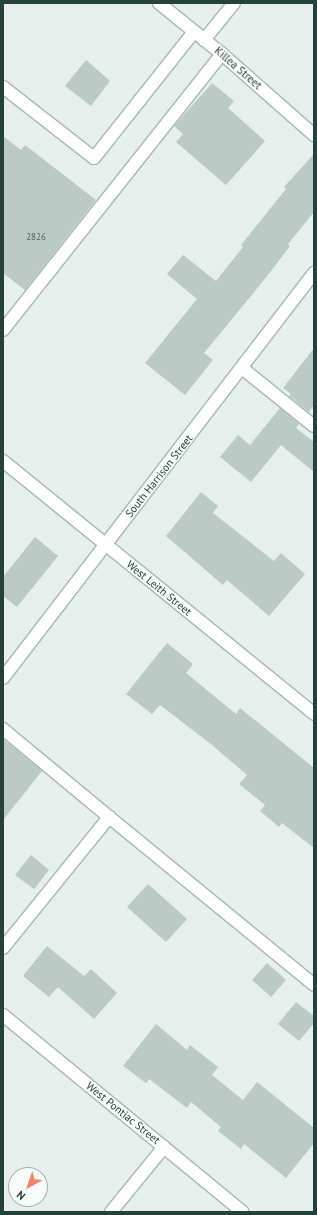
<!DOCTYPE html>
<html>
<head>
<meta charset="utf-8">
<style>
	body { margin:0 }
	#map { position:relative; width:317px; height:1215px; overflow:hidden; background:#e6efeb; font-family:"PT Sans",sans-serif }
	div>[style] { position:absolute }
	.building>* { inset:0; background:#bbcac4 }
	.roads { filter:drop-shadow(1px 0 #a8b8b2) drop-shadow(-1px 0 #a8b8b2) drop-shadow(0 1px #a8b8b2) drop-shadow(0 -1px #a8b8b2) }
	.minor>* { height:12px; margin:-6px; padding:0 6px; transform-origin:6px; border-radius:6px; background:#fff }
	span { translate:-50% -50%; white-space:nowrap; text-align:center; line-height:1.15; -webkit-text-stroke:3px #f7fbf9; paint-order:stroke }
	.number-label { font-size:9px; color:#4a645c }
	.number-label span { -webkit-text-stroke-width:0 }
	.street-label { font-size:11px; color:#24423a }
	.frame { position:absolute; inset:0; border:4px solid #24423a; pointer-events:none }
	.north { position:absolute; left:8px; top:1167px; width:40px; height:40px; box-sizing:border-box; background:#f7fbf9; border:1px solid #a3b1ad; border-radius:50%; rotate:220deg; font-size:11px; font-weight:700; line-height:16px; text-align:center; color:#24423a }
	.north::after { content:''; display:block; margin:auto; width:14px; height:18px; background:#f4845f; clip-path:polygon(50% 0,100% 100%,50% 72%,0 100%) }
</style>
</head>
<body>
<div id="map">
	<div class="building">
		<i style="clip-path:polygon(86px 60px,110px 81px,91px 106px,65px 86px)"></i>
		<i style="clip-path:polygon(212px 83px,234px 101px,228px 108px,265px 141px,226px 185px,176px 142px,183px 134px,174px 126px)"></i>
		<i style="clip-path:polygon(3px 136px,21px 150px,25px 145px,96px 200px,25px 290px,3px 273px)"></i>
		<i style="clip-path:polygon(314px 154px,314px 212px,288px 244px,290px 246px,268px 275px,204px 353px,213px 360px,185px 395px,145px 363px,197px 299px,167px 274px,183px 255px,216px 281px,243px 247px,241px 245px,286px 189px,284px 187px)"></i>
		<i style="clip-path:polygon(314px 348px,314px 405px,309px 412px,289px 396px,291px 394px,283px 388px)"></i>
		<i style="clip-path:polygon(280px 408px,299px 424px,296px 428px,314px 442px,314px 472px,281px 445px,251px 482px,220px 457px,238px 435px,250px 445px)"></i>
		<i style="clip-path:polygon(201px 492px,218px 506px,213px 513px,274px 561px,281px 553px,305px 574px,269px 616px,227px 580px,223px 585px,166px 536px)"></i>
		<i style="clip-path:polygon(35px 537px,58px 556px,17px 607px,3px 596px,3px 577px)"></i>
		<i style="clip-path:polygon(167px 643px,193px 664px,186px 673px,236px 714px,240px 708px,314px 768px,314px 848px,282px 823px,279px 827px,260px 811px,265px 805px,239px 784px,247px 775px,212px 745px,160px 705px,152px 714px,126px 694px)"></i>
		<i style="clip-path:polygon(3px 739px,42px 771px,3px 820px)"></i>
		<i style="clip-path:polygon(31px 855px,49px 870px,34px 889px,15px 875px)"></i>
		<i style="clip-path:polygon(148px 884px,187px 919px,166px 942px,127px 907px)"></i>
		<i style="clip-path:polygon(47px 946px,84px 976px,91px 969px,117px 993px,94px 1019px,58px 987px,49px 997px,23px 976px)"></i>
		<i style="clip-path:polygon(267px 963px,286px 980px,271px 997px,252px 980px)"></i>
		<i style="clip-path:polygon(296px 1002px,314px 1016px,314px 1023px,299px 1041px,278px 1024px)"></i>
		<i style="clip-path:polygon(156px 1024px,187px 1050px,190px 1045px,218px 1067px,212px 1075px,243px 1100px,257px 1082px,314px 1128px,314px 1143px,286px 1178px,244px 1144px,241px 1149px,218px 1131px,221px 1127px,191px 1102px,187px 1108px,149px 1079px,146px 1083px,123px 1066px)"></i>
	</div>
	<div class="roads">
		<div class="minor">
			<i style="left:159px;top:3px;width:81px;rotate:39deg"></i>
			<i style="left:222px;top:54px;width:123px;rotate:41.4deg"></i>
			<i style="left:204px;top:40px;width:48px;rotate:-51deg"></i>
			<i style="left:3px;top:87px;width:115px;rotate:38deg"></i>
			<i style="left:94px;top:158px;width:161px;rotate:-51.6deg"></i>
			<i style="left:3px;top:330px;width:352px;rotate:-51.6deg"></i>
			<i style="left:242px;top:368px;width:92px;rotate:38.9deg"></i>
			<i style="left:3px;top:461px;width:401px;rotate:39.1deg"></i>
			<i style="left:3px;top:678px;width:511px;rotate:-52.48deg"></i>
			<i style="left:3px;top:729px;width:138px;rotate:39.7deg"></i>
			<i style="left:3px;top:948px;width:169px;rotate:-51deg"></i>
			<i style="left:109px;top:817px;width:265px;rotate:39.3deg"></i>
			<i style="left:3px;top:1015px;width:310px;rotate:39.4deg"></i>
			<i style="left:111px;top:1212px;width:84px;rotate:-50.8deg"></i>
		</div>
	</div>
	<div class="number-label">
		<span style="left:36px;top:237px">2826</span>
	</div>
	<div class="street-label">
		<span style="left:238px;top:68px;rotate:41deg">Killea Street</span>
		<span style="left:159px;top:476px;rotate:-52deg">South Harrison Street</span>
		<span style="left:159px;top:588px;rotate:39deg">West Leith Street</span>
		<span style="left:123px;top:1113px;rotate:39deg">West Pontiac Street</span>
	</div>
	<div class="frame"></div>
	<div class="north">N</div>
</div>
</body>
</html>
